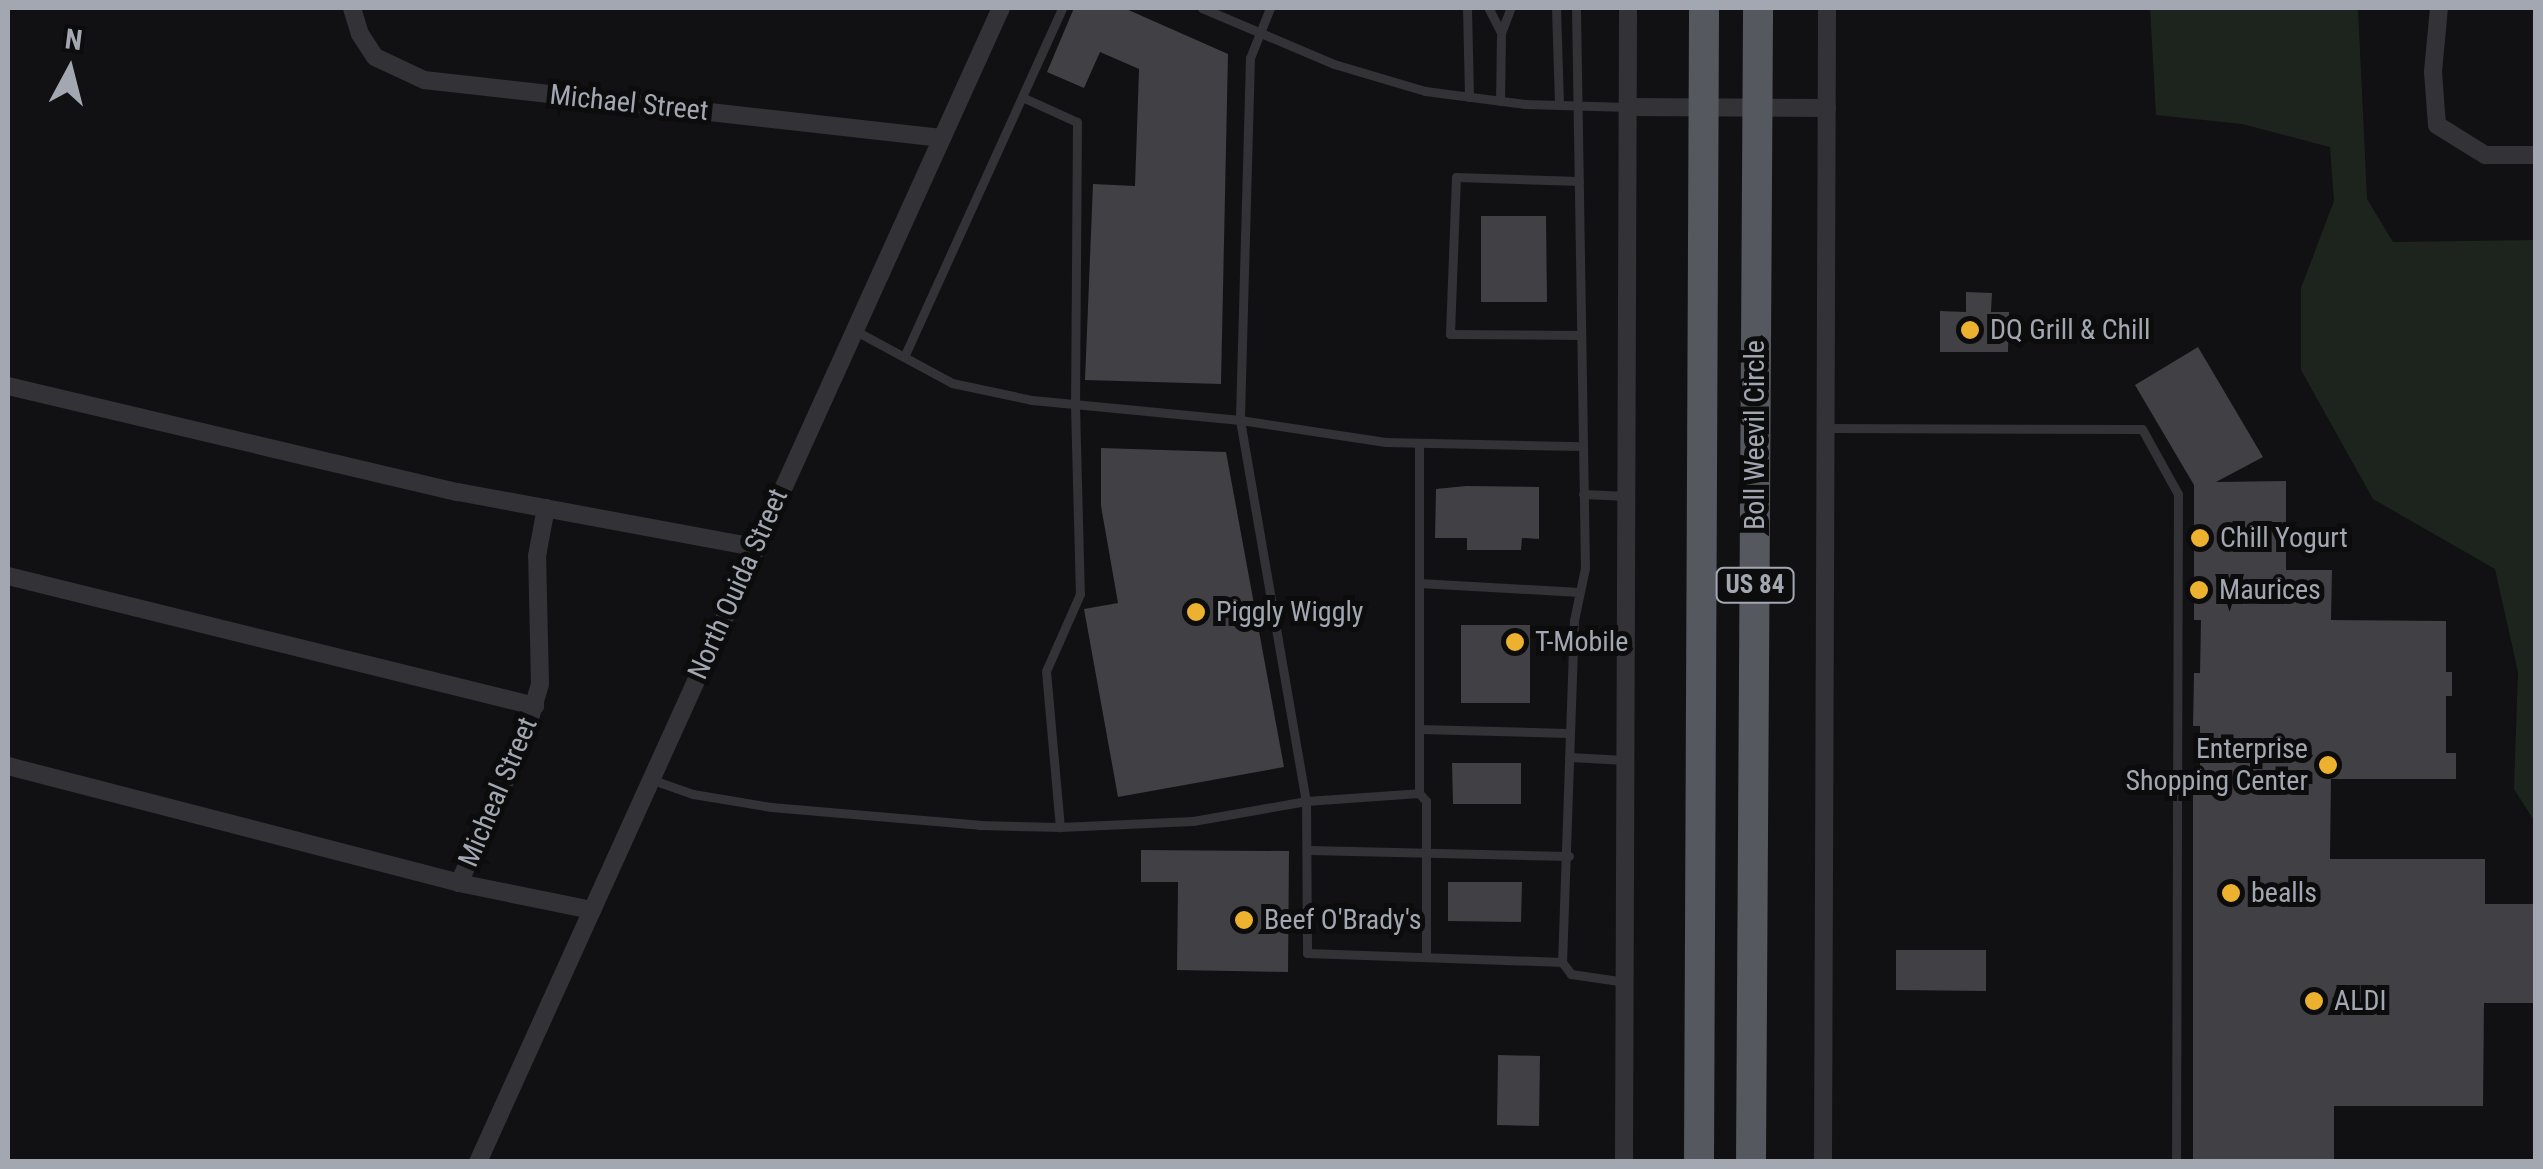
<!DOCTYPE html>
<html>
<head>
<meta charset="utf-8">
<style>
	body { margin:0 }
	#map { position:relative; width:2543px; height:1169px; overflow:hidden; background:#111012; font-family:"Roboto Condensed",sans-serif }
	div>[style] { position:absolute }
	.green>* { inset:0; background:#1d241e }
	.building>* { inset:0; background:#404045 }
	.service>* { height:9px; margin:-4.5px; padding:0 4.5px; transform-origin:4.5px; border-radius:4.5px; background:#323237 }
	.minor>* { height:18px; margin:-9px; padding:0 9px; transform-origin:9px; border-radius:9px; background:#323237 }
	.trunk>* { height:30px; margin:-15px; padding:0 15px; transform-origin:15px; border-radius:15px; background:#56585f }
	.dots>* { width:28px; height:28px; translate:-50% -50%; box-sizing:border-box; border:5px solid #0c0c0d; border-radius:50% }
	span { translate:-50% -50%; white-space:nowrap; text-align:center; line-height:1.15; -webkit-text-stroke:10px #0c0c0d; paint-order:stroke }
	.shield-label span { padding:2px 8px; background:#0c0c0d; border:2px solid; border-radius:8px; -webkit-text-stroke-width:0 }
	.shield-label { font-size:25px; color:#a2a7b2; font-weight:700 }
	.street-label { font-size:28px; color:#a2a7b2 }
	.poi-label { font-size:28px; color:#a2a7b2 }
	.left { translate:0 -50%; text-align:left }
	.right { translate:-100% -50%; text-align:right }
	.frame { position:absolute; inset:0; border:10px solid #a2a7b2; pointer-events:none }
	.north { position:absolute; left:20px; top:20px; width:100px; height:100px; -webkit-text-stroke:8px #0c0c0d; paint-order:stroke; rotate:7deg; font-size:28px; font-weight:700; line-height:40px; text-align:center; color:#a2a7b2 }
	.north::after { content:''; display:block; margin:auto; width:35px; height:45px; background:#a2a7b2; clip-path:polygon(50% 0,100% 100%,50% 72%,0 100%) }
</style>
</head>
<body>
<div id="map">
	<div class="green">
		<i style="clip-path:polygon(2150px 8px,2358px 8px,2367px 199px,2393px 242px,2535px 240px,2535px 822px,2514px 789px,2518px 672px,2495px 569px,2373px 499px,2301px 370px,2301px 288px,2334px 201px,2330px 147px,2242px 124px,2156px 115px)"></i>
	</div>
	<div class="building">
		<i style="clip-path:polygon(1074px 8px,1124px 8px,1228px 54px,1221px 384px,1085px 380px,1093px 184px,1135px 186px,1139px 69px,1100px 52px,1084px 88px,1047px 72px)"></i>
		<i style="clip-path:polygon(1481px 216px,1546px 216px,1547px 302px,1481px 302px)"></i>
		<i style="clip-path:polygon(1966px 292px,1992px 293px,1991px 312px,2009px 312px,2008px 352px,1940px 352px,1940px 311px,1966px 312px)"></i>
		<i style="clip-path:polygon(2198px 347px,2263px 457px,2216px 482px,2286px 481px,2286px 570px,2332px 570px,2331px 620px,2446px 621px,2446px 672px,2452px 672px,2452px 696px,2446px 696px,2446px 753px,2456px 753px,2456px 779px,2331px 779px,2330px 859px,2485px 859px,2485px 904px,2533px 904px,2533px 1003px,2484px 1003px,2483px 1106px,2334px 1106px,2334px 1162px,2193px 1162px,2193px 778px,2200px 778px,2200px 726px,2193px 726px,2194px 673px,2200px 673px,2201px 620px,2194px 620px,2194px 485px,2135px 385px)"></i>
		<i style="clip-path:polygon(1101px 448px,1226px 452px,1284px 767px,1118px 797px,1084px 609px,1118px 603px,1101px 506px)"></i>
		<i style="clip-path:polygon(1466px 486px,1539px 487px,1539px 539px,1522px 538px,1521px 550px,1467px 550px,1467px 538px,1435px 538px,1436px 489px)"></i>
		<i style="clip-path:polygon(1461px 625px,1530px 625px,1530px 703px,1461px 703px)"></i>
		<i style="clip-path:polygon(1452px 763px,1521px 763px,1521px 804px,1453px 804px)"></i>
		<i style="clip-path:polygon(1141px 850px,1289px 851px,1288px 972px,1177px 970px,1178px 882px,1141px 882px)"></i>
		<i style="clip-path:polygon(1448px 882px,1522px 882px,1521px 922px,1448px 921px)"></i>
		<i style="clip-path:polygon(1896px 950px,1986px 950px,1986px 991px,1896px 990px)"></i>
		<i style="clip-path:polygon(1498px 1055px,1540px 1056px,1539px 1126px,1497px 1125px)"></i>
	</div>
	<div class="service">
		<i style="left:1202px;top:8px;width:143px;rotate:23deg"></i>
		<i style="left:1334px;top:64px;width:95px;rotate:16.5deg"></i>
		<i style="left:1425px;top:91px;width:101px;rotate:7.4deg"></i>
		<i style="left:1525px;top:104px;width:103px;rotate:1.7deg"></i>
		<i style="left:1270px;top:8px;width:54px;rotate:111.8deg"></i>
		<i style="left:1250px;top:58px;width:362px;rotate:91.6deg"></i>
		<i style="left:1240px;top:420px;width:387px;rotate:80.2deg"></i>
		<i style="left:1306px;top:801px;width:152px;rotate:89.6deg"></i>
		<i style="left:1307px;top:953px;width:255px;rotate:2deg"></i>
		<i style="left:1467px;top:8px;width:89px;rotate:88.7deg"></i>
		<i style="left:1556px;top:8px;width:97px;rotate:88.2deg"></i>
		<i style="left:1576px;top:8px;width:560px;rotate:89.08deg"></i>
		<i style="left:1585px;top:568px;width:53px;rotate:101.9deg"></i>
		<i style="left:1574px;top:620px;width:342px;rotate:92deg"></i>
		<i style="left:1562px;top:962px;width:15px;rotate:53deg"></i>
		<i style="left:1571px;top:974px;width:55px;rotate:8.4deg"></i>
		<i style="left:1489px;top:9px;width:27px;rotate:63deg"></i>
		<i style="left:1501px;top:33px;width:68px;rotate:90.8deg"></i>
		<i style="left:1501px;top:33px;width:26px;rotate:-69deg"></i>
		<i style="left:1022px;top:97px;width:60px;rotate:24.4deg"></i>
		<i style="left:1077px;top:122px;width:284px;rotate:90.4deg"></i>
		<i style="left:1075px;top:406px;width:188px;rotate:88.5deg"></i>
		<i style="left:1080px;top:594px;width:84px;rotate:113.8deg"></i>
		<i style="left:1046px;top:671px;width:157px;rotate:84.9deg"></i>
		<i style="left:1579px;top:181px;width:123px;rotate:-178.1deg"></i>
		<i style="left:1456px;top:177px;width:157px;rotate:92.2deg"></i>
		<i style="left:1450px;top:334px;width:131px;rotate:0.4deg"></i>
		<i style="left:854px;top:330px;width:111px;rotate:28.4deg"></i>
		<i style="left:952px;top:383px;width:82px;rotate:12deg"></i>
		<i style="left:1032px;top:400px;width:209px;rotate:5.5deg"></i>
		<i style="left:1240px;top:420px;width:147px;rotate:8.6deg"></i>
		<i style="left:1385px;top:442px;width:197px;rotate:1.2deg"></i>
		<i style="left:904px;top:357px;width:383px;rotate:-65.6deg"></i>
		<i style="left:1824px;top:428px;width:318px;rotate:0.2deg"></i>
		<i style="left:2142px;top:429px;width:74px;rotate:61deg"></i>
		<i style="left:2178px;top:494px;width:668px;rotate:90.17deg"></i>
		<i style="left:1419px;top:444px;width:349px;rotate:90deg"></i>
		<i style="left:1583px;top:494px;width:44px;rotate:2.6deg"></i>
		<i style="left:1419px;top:583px;width:160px;rotate:3.2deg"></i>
		<i style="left:1419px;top:729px;width:150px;rotate:1.5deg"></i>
		<i style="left:1569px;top:757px;width:57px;rotate:3deg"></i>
		<i style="left:650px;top:779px;width:46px;rotate:19.2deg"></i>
		<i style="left:693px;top:794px;width:79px;rotate:9.5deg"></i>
		<i style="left:771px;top:807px;width:209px;rotate:4.9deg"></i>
		<i style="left:979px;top:825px;width:81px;rotate:1.4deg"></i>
		<i style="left:1060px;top:827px;width:133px;rotate:-2.6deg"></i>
		<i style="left:1193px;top:821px;width:115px;rotate:-10deg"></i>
		<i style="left:1306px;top:801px;width:113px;rotate:-4deg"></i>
		<i style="left:1419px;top:793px;width:11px;rotate:49deg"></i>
		<i style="left:1426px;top:801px;width:156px;rotate:90deg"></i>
		<i style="left:1308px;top:850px;width:261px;rotate:1.3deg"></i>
	</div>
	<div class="minor">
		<i style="left:352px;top:8px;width:27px;rotate:73deg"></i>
		<i style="left:360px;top:34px;width:27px;rotate:57deg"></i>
		<i style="left:375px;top:57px;width:54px;rotate:25.1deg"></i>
		<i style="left:424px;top:80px;width:521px;rotate:6.39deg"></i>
		<i style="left:2439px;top:8px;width:64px;rotate:95.4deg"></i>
		<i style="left:2433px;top:72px;width:53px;rotate:85.7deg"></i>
		<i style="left:2437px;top:125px;width:57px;rotate:32deg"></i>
		<i style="left:2485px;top:155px;width:51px"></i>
		<i style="left:1628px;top:107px;width:199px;rotate:0.3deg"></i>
		<i style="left:8px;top:386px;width:462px;rotate:13.3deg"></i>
		<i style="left:458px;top:492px;width:302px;rotate:10.5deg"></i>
		<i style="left:8px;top:576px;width:543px;rotate:13.86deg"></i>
		<i style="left:8px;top:766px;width:466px;rotate:14.5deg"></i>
		<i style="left:459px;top:883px;width:136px;rotate:11.5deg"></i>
		<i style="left:459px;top:883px;width:158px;rotate:-65.7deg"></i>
		<i style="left:524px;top:739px;width:57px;rotate:-73.8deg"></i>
		<i style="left:540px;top:684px;width:128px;rotate:-91.3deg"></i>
		<i style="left:537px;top:556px;width:49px;rotate:-79.4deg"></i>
		<i style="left:478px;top:1162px;width:1267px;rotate:-65.62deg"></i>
		<i style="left:1624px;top:1162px;width:1154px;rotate:-89.8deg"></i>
		<i style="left:1823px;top:1162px;width:1154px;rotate:-89.8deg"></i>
	</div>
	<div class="trunk">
		<i style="left:1699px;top:1162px;width:1154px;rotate:-89.75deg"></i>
		<i style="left:1751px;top:1162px;width:1154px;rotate:-89.65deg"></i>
	</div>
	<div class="dots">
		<i style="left:1970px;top:330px;background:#ebb12f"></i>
		<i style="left:2200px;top:538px;background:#ebb12f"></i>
		<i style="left:2199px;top:590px;background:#ebb12f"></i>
		<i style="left:1196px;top:612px;background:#ebb12f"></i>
		<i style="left:1515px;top:642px;background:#ebb12f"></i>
		<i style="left:2328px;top:765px;background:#ebb12f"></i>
		<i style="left:2231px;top:893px;background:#ebb12f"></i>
		<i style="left:1244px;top:920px;background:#ebb12f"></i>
		<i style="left:2314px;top:1001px;background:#ebb12f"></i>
	</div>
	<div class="shield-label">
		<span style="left:1755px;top:585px">US 84</span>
	</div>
	<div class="street-label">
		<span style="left:629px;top:103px;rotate:6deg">Michael Street</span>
		<span style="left:1755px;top:435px;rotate:-90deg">Boll Weevil Circle</span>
		<span style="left:738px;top:584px;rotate:-66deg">North Ouida Street</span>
		<span style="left:498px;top:792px;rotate:-67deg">Micheal Street</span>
	</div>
	<div class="poi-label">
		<span class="left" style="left:1990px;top:330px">DQ Grill &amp; Chill</span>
		<span class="left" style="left:2220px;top:538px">Chill Yogurt</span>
		<span class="left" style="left:2219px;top:590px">Maurices</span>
		<span class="left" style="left:1216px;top:612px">Piggly Wiggly</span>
		<span class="left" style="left:1535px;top:642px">T-Mobile</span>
		<span class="right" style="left:2308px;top:765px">Enterprise<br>Shopping Center</span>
		<span class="left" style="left:2251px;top:893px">bealls</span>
		<span class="left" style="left:1264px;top:920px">Beef O'Brady's</span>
		<span class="left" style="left:2334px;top:1001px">ALDI</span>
	</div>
	<div class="frame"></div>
	<div class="north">N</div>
</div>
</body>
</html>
